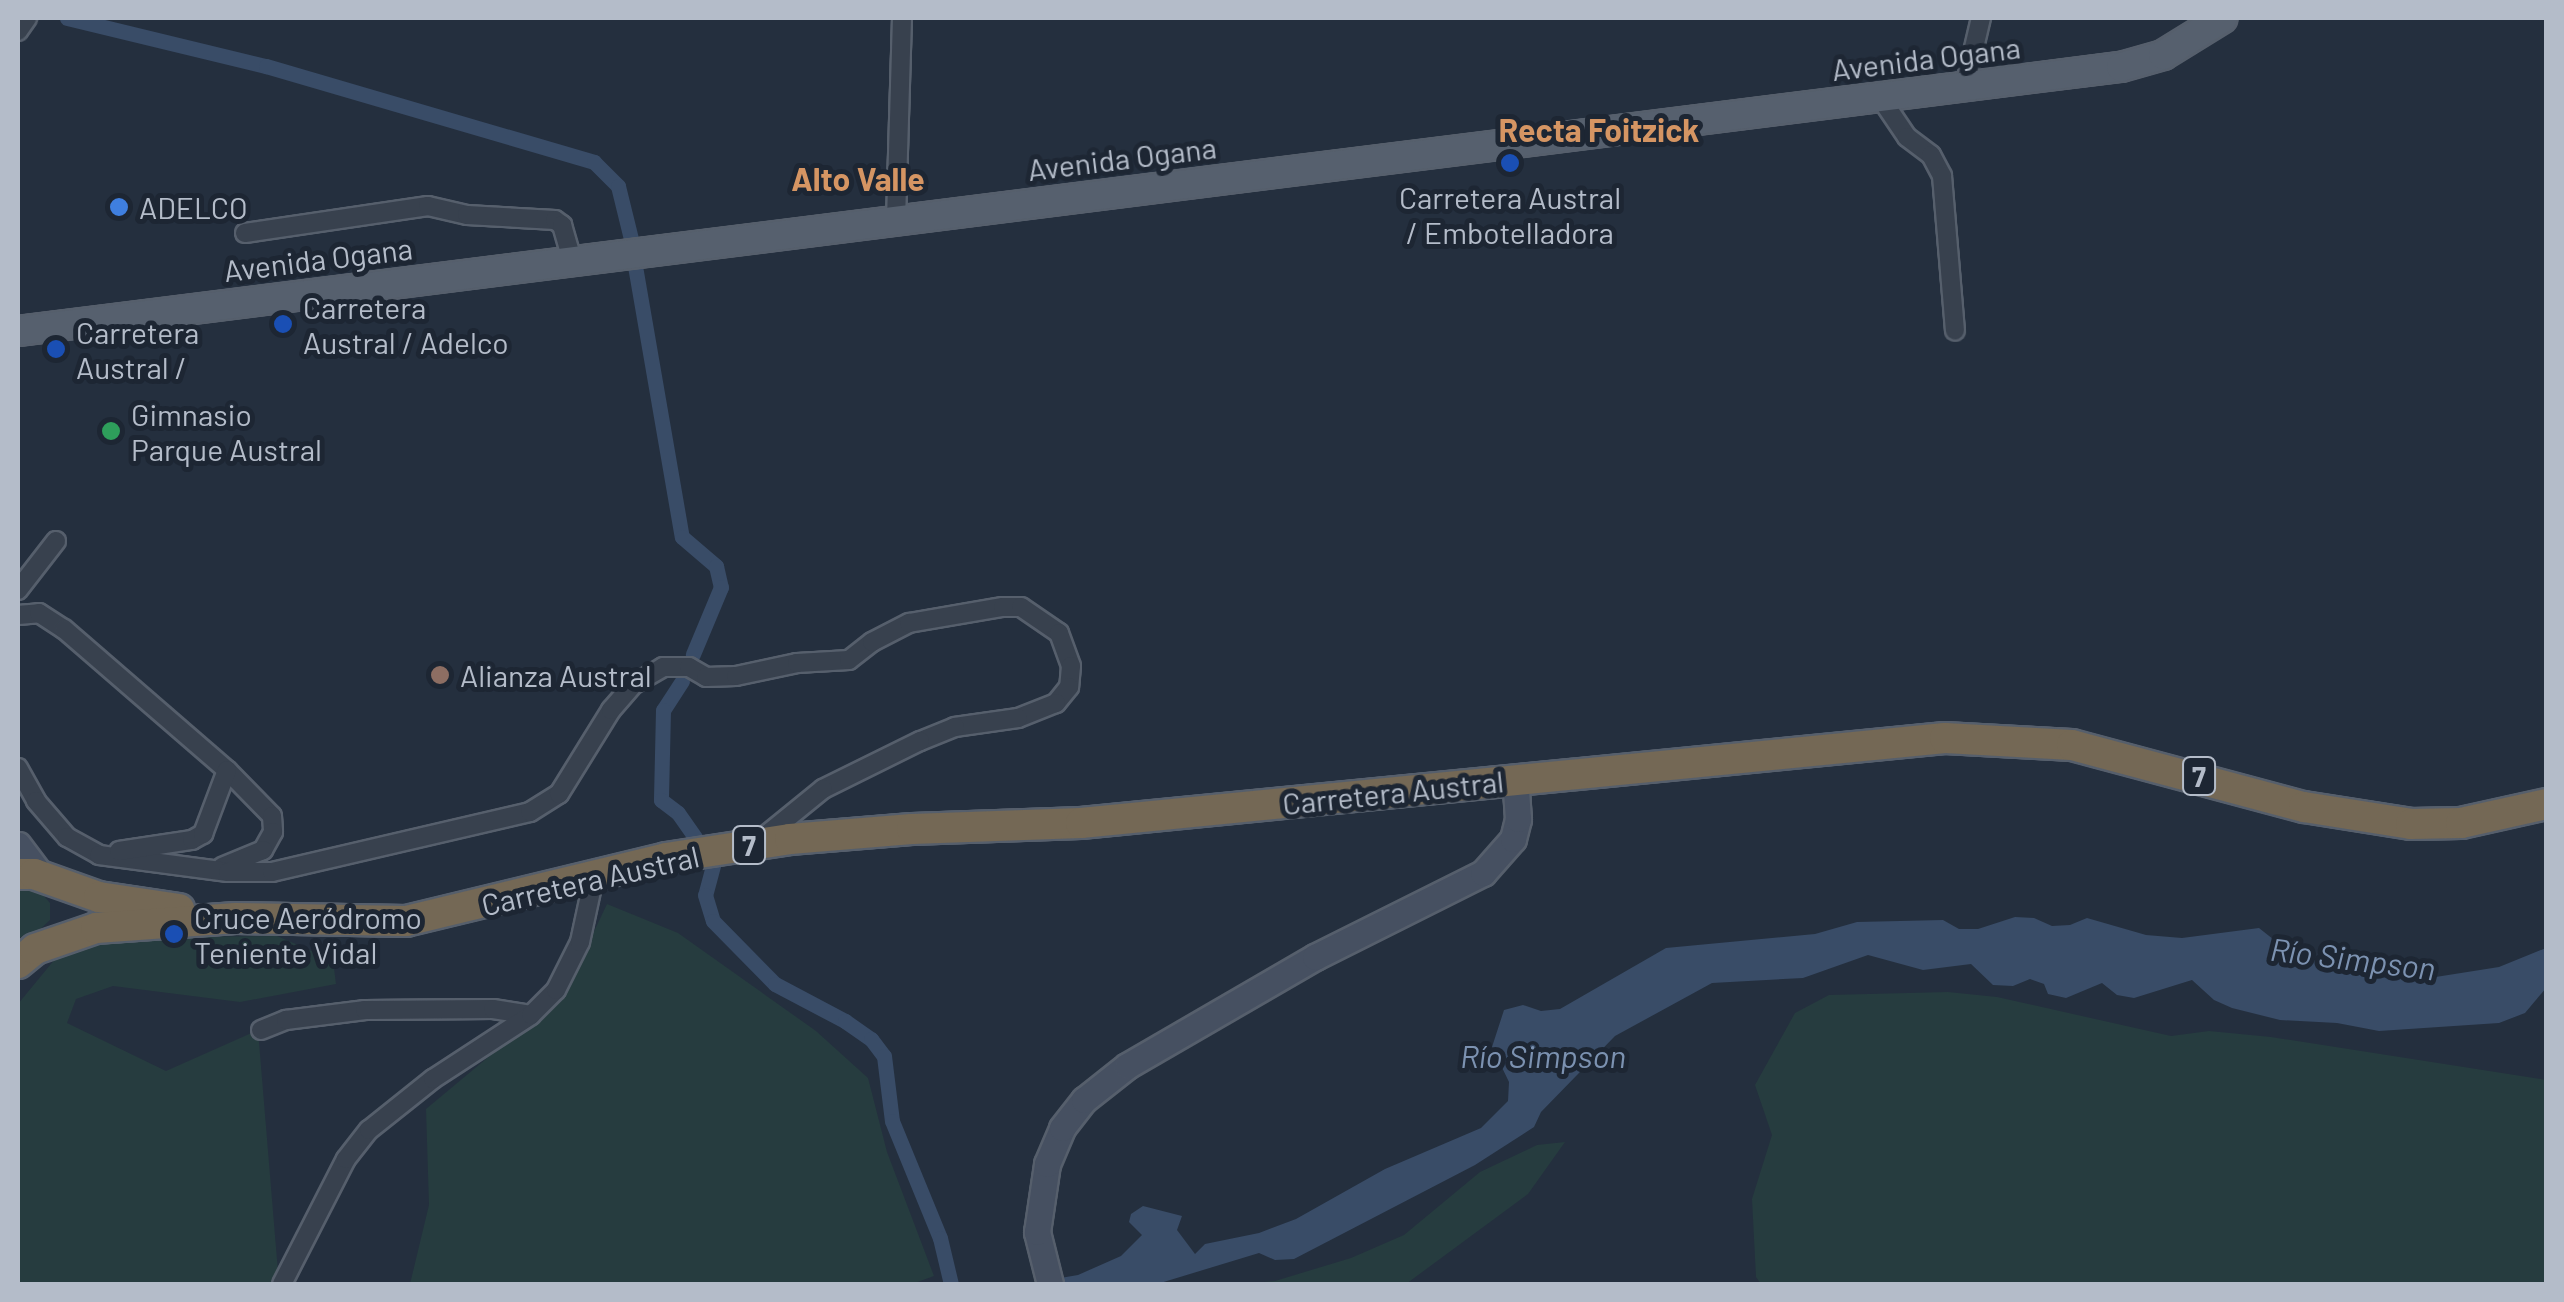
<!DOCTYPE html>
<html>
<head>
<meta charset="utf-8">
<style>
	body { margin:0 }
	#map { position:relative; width:2564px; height:1302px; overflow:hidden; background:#242f3e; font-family:Barlow,sans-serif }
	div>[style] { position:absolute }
	.green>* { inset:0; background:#263c3f }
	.water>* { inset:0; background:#394c67 }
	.canal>* { height:15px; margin:-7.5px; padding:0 7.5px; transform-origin:7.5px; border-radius:7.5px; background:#394c67 }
	.roads { filter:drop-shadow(2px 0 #565f6c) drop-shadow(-2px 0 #565f6c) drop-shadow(0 2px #565f6c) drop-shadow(0 -2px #565f6c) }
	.street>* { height:18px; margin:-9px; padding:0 9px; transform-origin:9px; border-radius:9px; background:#38414e }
	.secondary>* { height:25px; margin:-12.5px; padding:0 12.5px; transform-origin:12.5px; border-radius:12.5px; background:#465061 }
	.primary>* { height:28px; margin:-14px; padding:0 14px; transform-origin:14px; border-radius:14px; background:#56606e }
	.highway>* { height:30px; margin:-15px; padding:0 15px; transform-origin:15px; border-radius:15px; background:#746855 }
	.dots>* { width:28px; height:28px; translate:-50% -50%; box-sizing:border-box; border:5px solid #1d2633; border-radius:50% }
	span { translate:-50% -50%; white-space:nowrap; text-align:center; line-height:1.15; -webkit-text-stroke:10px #1d2633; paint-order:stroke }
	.shield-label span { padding:2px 8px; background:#1d2633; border:2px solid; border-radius:8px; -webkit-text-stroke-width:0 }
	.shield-label { font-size:28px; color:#b4bcc9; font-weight:700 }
	.street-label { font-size:30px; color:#b4bcc9 }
	.poi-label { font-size:30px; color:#b4bcc9 }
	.left { translate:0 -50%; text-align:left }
	.neighbourhood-label { font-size:32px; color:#d59563; font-weight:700 }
	.water-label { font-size:32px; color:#7c92b1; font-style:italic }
	.frame { position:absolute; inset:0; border:20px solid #b4bcc9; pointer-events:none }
</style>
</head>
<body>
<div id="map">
	<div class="green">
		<i style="clip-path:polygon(18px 887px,39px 890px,50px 903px,50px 920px,32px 937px,18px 937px)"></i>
		<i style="clip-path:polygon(607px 904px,678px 933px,816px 1031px,868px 1078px,887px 1152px,934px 1276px,912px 1284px,410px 1284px,429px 1205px,426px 1109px,539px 1015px,572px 978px)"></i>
		<i style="clip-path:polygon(277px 936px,333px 960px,336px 984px,240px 1002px,113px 986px,76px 999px,67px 1023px,166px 1071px,258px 1030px,279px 1284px,18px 1284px,18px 1004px,60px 953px,135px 937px)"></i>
		<i style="clip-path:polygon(1948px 992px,1997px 997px,2171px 1036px,2209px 1031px,2271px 1037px,2546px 1080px,2546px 1284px,1761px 1284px,1756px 1277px,1752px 1199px,1772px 1135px,1755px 1085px,1795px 1013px,1829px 995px)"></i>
		<i style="clip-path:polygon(1565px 1142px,1528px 1194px,1406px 1284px,1243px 1284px,1275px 1281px,1351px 1258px,1404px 1235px,1480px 1172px,1537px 1145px)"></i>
	</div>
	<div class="water">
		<i style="clip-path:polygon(2015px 917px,2034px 918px,2052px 926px,2070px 925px,2087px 918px,2146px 935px,2182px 938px,2259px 928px,2288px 951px,2368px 977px,2423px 979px,2499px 967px,2546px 948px,2546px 988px,2525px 1013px,2499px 1023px,2379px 1031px,2337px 1023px,2280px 1020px,2232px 1008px,2214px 1000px,2192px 980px,2134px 998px,2117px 995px,2102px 983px,2066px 998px,2048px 994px,2044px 984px,2030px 979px,2013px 986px,1993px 985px,1971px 964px,1923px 970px,1868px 955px,1803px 978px,1712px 983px,1615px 1036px,1541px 1112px,1534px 1127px,1475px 1165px,1294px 1259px,1275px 1260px,1259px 1253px,1157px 1284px,1025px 1284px,1078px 1275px,1121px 1256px,1142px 1235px,1129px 1222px,1131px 1214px,1143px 1206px,1182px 1216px,1177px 1230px,1195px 1254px,1205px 1244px,1259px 1233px,1296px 1219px,1385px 1169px,1481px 1128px,1508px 1101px,1509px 1082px,1492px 1047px,1504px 1010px,1523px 1005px,1541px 1011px,1560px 1009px,1666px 948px,1815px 934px,1857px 922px,1943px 920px,1959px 929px,1978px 929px)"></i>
	</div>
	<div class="canal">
		<i style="left:67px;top:18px;width:205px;rotate:13.6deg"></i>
		<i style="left:266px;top:66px;width:342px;rotate:16.3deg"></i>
		<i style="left:594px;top:162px;width:34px;rotate:45deg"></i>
		<i style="left:618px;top:186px;width:55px;rotate:76.2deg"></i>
		<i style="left:635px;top:266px;width:275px;rotate:80.2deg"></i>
		<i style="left:682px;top:537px;width:45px;rotate:40.5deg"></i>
		<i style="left:716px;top:566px;width:22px;rotate:77deg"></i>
		<i style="left:721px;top:587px;width:73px;rotate:112.7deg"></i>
		<i style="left:682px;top:681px;width:35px;rotate:123deg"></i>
		<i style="left:663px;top:710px;width:90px;rotate:91.3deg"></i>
		<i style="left:661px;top:800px;width:21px;rotate:37deg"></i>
		<i style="left:678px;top:813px;width:33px;rotate:55deg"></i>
		<i style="left:714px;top:862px;width:34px;rotate:105deg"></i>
		<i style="left:705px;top:895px;width:27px;rotate:73deg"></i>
		<i style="left:713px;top:921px;width:88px;rotate:45.5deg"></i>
		<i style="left:775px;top:984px;width:79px;rotate:27.9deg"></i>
		<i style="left:845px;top:1021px;width:32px;rotate:35deg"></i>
		<i style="left:871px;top:1039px;width:21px;rotate:53deg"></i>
		<i style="left:884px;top:1056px;width:65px;rotate:83deg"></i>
		<i style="left:892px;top:1121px;width:126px;rotate:67.7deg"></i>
		<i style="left:940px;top:1238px;width:47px;rotate:76.6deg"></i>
	</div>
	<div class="roads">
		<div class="street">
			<i style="left:18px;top:31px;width:16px;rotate:-55deg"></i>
			<i style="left:1965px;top:86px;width:70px;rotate:-76.8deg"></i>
			<i style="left:1880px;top:97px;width:48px;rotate:56deg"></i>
			<i style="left:1907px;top:137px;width:30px;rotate:37deg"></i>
			<i style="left:1931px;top:155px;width:24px;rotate:62deg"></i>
			<i style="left:1942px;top:176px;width:155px;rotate:85.2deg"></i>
			<i style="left:896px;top:220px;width:202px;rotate:-88.3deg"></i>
			<i style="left:245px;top:233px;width:185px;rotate:-8.4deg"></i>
			<i style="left:428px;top:206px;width:40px;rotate:13deg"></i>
			<i style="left:467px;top:215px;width:88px;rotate:3.3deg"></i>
			<i style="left:555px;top:220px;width:9px;rotate:36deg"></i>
			<i style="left:562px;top:225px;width:36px;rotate:74deg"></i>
			<i style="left:18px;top:590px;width:62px;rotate:-52.2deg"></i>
			<i style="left:18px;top:615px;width:21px;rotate:-5deg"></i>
			<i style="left:39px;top:613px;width:30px;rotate:33deg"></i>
			<i style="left:64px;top:629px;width:216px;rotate:40.9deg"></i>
			<i style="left:227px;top:770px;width:64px;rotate:45.6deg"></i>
			<i style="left:272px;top:816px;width:16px;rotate:86deg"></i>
			<i style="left:273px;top:832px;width:21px;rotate:119deg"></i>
			<i style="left:263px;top:850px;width:44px;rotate:157.5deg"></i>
			<i style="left:18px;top:768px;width:38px;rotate:61deg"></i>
			<i style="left:36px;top:801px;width:48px;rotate:49.3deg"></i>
			<i style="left:67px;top:837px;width:37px;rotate:29deg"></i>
			<i style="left:99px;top:855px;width:130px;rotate:7.5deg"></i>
			<i style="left:228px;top:872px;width:44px"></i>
			<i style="left:272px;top:872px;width:265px;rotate:-13.1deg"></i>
			<i style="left:530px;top:812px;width:34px;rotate:-32deg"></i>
			<i style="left:559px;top:794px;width:99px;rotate:-58.2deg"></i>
			<i style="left:611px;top:710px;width:35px;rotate:-49deg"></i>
			<i style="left:634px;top:684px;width:34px;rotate:-30deg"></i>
			<i style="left:663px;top:667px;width:26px"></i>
			<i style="left:689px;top:667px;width:20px;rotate:30deg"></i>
			<i style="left:706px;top:677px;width:30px;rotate:-2deg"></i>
			<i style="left:736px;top:676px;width:62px;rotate:-12deg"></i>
			<i style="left:797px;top:663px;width:52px;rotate:-3.3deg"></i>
			<i style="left:849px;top:660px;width:29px;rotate:-38deg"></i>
			<i style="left:872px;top:642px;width:42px;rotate:-27.2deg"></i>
			<i style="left:909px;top:623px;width:95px;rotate:-9.7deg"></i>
			<i style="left:1003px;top:607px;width:18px"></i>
			<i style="left:1021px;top:607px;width:46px;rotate:34.4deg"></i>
			<i style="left:1059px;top:633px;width:35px;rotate:70deg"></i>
			<i style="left:1071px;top:666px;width:21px;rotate:95deg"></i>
			<i style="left:1069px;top:687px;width:21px;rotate:129deg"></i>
			<i style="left:1056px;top:703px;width:41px;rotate:158.5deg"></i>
			<i style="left:1018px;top:718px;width:64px;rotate:171.9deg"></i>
			<i style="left:955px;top:727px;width:38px;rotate:158deg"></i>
			<i style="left:920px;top:741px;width:108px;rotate:153.7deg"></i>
			<i style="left:823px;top:789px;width:82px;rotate:140.9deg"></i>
			<i style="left:119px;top:851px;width:74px;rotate:-8.6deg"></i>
			<i style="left:192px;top:840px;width:13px;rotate:-29deg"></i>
			<i style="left:203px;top:834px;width:68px;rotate:-69.4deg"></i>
			<i style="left:261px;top:1030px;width:27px;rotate:-22deg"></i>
			<i style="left:286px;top:1020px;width:80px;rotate:-7.2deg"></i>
			<i style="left:365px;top:1010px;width:128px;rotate:-0.4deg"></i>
			<i style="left:493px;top:1009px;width:38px;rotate:9deg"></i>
			<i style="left:282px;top:1284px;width:140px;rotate:-62.9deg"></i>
			<i style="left:346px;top:1159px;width:37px;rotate:-52deg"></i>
			<i style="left:369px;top:1130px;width:82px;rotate:-38.6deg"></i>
			<i style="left:433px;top:1079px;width:117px;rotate:-33.1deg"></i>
			<i style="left:531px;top:1015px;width:35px;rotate:-45deg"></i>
			<i style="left:556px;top:990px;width:54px;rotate:-63.4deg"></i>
			<i style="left:580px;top:942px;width:66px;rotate:-77.8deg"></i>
		</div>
		<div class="secondary">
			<i style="left:18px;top:845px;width:40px;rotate:53deg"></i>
			<i style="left:1050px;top:1284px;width:54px;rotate:-104deg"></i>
			<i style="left:1037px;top:1232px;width:69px;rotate:-81.6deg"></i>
			<i style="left:1047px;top:1164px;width:39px;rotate:-67deg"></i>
			<i style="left:1062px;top:1128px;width:36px;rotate:-52deg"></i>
			<i style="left:1084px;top:1100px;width:55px;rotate:-38.3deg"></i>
			<i style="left:1127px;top:1066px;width:217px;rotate:-30.1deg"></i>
			<i style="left:1315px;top:957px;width:188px;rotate:-26.6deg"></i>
			<i style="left:1483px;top:873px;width:45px;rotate:-48.6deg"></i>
			<i style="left:1513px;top:839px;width:21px;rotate:-76deg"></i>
			<i style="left:1518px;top:819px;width:39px;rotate:-94deg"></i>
		</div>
		<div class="primary">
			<i style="left:18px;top:331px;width:2120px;rotate:-7.16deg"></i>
			<i style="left:2121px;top:67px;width:44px;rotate:-15.9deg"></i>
			<i style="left:2163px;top:55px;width:70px;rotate:-31.7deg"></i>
		</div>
		<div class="highway">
			<i style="left:18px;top:874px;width:16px"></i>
			<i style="left:34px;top:874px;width:69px;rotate:19.5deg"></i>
			<i style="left:99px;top:897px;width:81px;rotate:8.5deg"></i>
			<i style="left:18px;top:963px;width:22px;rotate:-39deg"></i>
			<i style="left:35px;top:949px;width:65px;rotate:-19deg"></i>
			<i style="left:96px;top:928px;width:140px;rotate:-4.1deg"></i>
			<i style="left:236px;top:918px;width:170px;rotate:1deg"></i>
			<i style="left:406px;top:921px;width:268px;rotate:-13.6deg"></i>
			<i style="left:666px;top:858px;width:125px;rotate:-8.7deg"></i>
			<i style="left:790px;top:839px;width:122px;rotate:-4.7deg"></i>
			<i style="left:912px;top:829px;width:169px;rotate:-2deg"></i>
			<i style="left:1081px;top:823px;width:868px;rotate:-5.62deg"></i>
			<i style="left:1945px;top:738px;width:127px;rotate:3.2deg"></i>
			<i style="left:2072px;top:745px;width:240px;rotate:15deg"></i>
			<i style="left:2304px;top:807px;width:108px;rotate:9deg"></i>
			<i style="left:2411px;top:824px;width:50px;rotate:-1.1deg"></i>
			<i style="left:2461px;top:823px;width:87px;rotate:-12.6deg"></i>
		</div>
	</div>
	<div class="dots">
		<i style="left:1510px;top:163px;background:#1a4fb4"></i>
		<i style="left:119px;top:207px;background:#3f7fe0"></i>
		<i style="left:283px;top:324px;background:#1a4fb4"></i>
		<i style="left:56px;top:349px;background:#1a4fb4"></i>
		<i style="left:111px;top:431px;background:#2e9e5b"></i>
		<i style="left:440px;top:675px;background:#8d6e63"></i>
		<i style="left:174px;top:934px;background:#1a4fb4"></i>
	</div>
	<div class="shield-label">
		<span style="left:2199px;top:776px">7</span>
		<span style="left:749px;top:845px">7</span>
	</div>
	<div class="street-label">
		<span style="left:1926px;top:58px;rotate:-7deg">Avenida Ogana</span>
		<span style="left:1122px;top:158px;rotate:-7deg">Avenida Ogana</span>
		<span style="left:318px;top:259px;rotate:-7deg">Avenida Ogana</span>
		<span style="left:1393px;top:792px;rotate:-6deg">Carretera Austral</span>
		<span style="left:590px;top:880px;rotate:-13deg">Carretera Austral</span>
	</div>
	<div class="poi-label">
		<span style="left:1510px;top:214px">Carretera Austral<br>/ Embotelladora</span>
		<span class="left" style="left:139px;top:207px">ADELCO</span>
		<span class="left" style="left:303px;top:324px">Carretera<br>Austral / Adelco</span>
		<span class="left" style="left:76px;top:349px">Carretera<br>Austral /</span>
		<span class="left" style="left:131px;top:431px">Gimnasio<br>Parque Austral</span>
		<span class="left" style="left:460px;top:675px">Alianza Austral</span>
		<span class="left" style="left:194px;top:934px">Cruce Aeródromo<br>Teniente Vidal</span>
	</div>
	<div class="neighbourhood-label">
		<span style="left:1599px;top:129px">Recta Foitzick</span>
		<span style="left:858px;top:178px">Alto Valle</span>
	</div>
	<div class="water-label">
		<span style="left:2353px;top:958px;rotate:7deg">Río Simpson</span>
		<span style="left:1543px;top:1055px">Río Simpson</span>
	</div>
	<div class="frame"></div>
</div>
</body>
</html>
